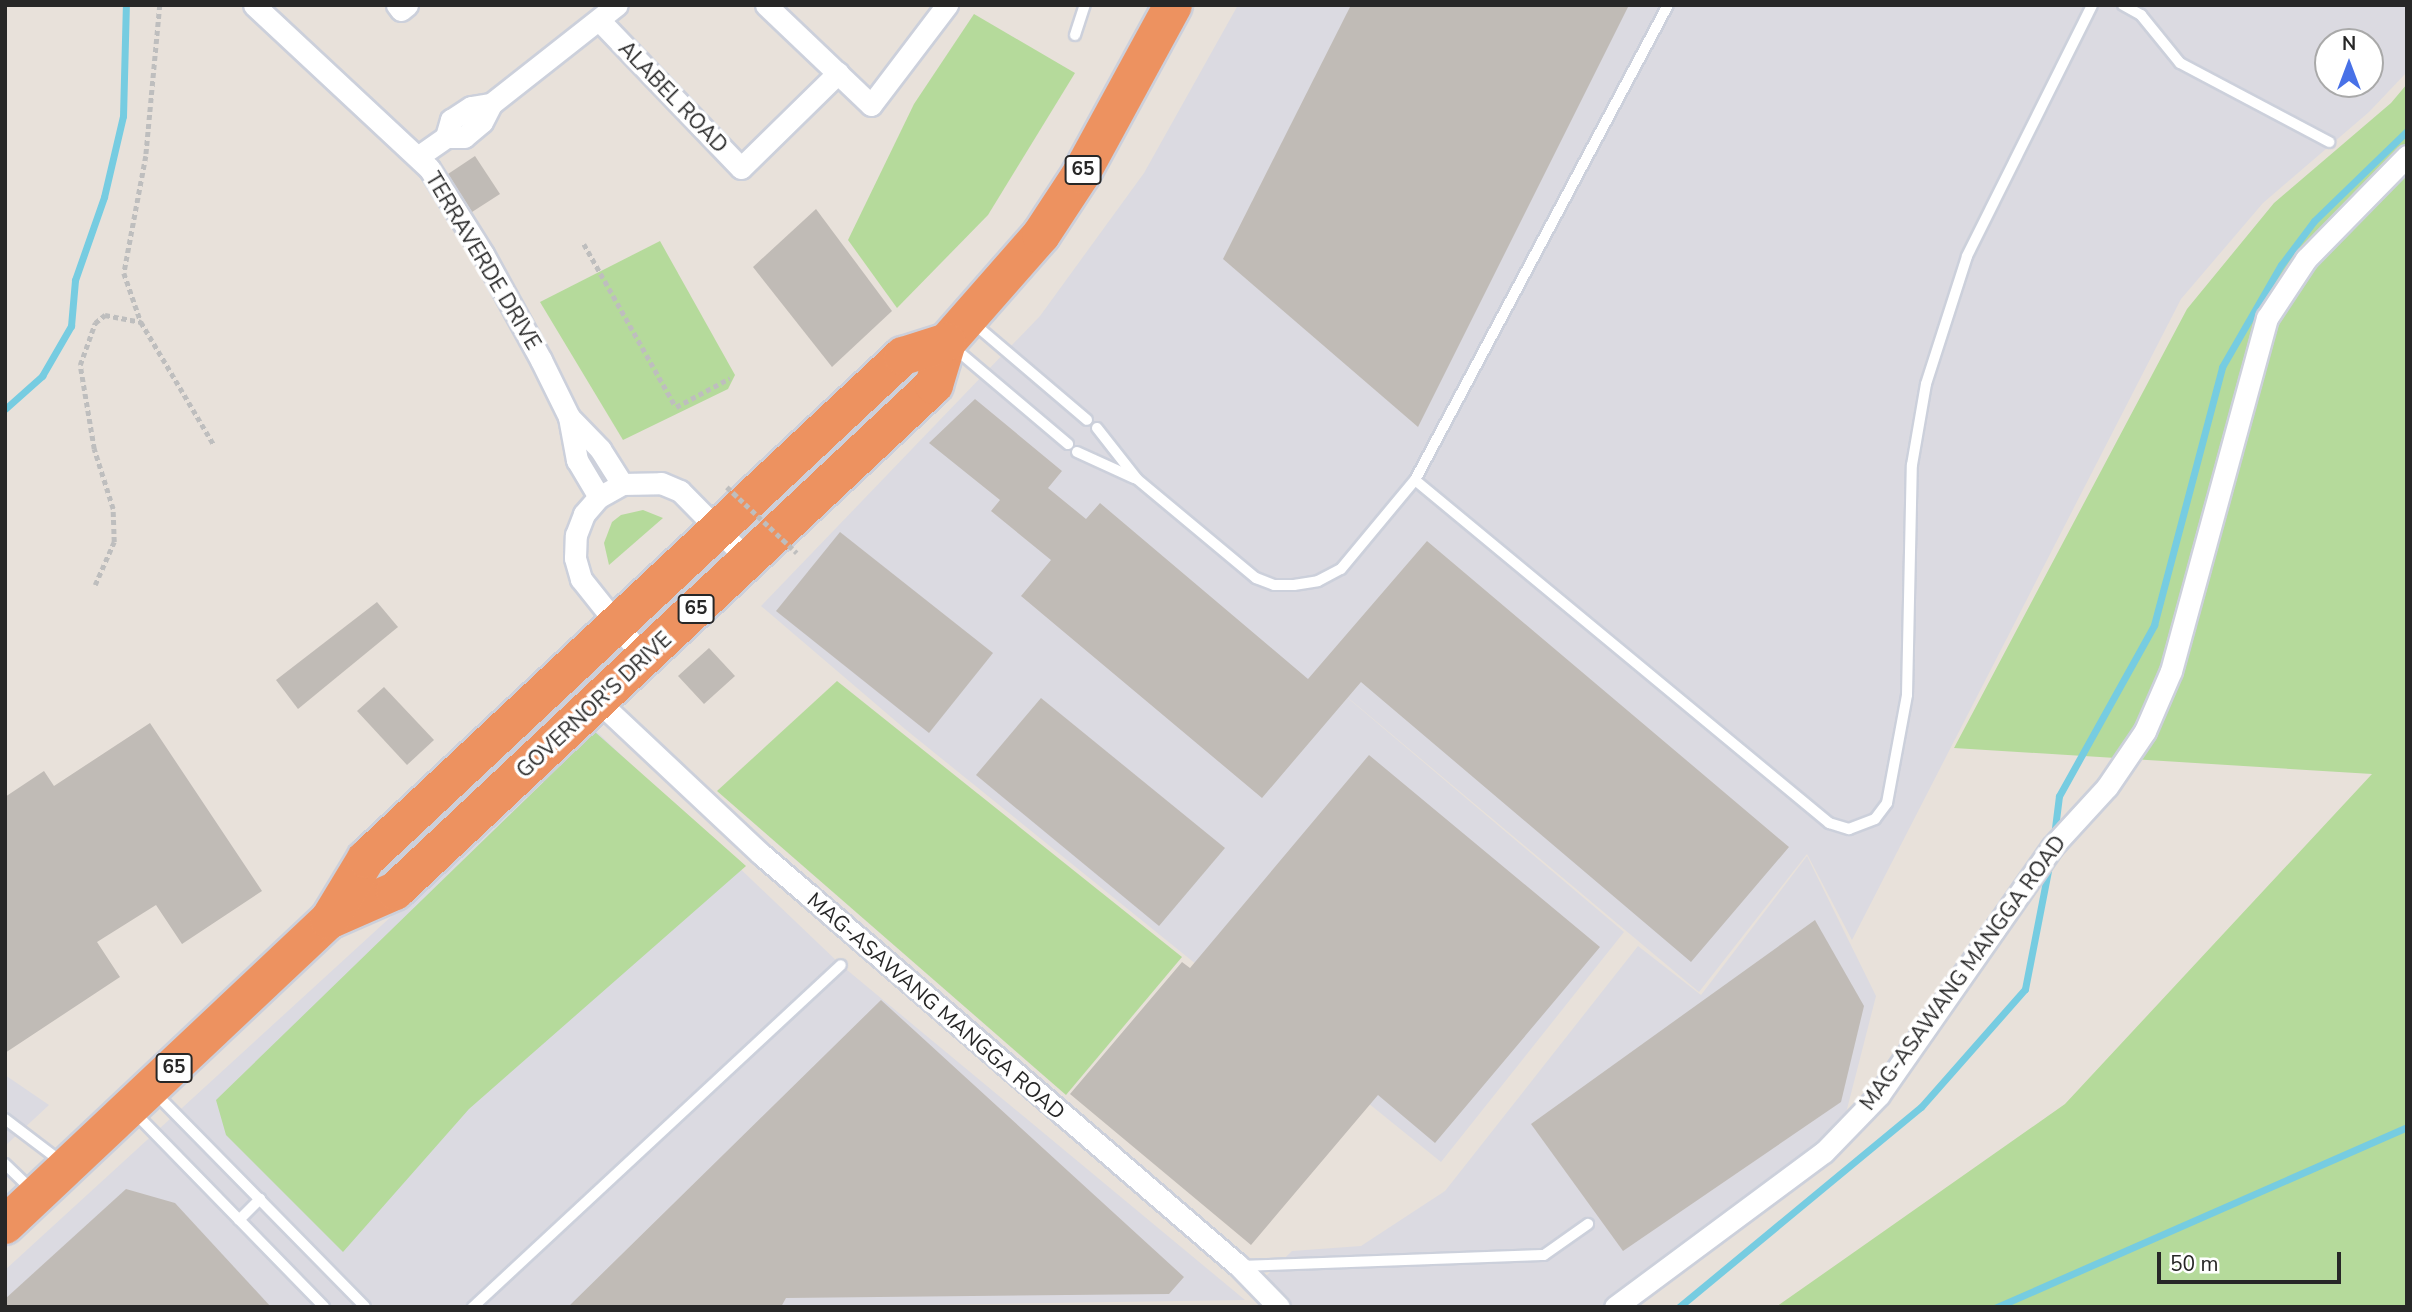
<!DOCTYPE html>
<html>
<head>
<meta charset="utf-8">
<style>
	body { margin:0 }
	#map { position:relative; width:2412px; height:1312px; overflow:hidden; background:#e8e1da; font-family:"Nunito Sans",sans-serif }
	div>[style] { position:absolute }
	.industrial>* { inset:0; background:#dbdae1 }
	.green>* { inset:0; background:#b5da9b }
	.stream>* { height:7px; margin:-3.5px; padding:0 3.5px; transform-origin:3.5px; border-radius:3.5px; background:#76cce1 }
	.building>* { inset:0; background:#c0bbb6 }
	.path>* { height:4.5px; margin-top:-2.25px; transform-origin:0; background:repeating-linear-gradient(90deg,#bebebe 0 5px,transparent 0 8.5px) }
	.roads { filter:drop-shadow(2px 0 #ccd0db) drop-shadow(-2px 0 #ccd0db) drop-shadow(0 2px #ccd0db) drop-shadow(0 -2px #ccd0db) }
	.lane>* { height:10px; margin:-5px; padding:0 5px; transform-origin:5px; border-radius:5px; background:#fff }
	.street>* { height:21px; margin:-10.5px; padding:0 10.5px; transform-origin:10.5px; border-radius:10.5px; background:#fff }
	.highway>* { height:38px; margin:-19px; padding:0 19px; transform-origin:19px; border-radius:19px; background:#ed9260 }
	.path-bridge>* { height:4.5px; margin-top:-2.25px; transform-origin:0; background:repeating-linear-gradient(90deg,#bebebe 0 5px,transparent 0 8.5px) }
	span { translate:-50% -50%; white-space:nowrap; text-align:center; line-height:1.15; -webkit-text-stroke:7px #fff; paint-order:stroke }
	.shield-label span { padding:2px 5px; background:#fff; border:2px solid; border-radius:5px; -webkit-text-stroke-width:0 }
	.shield-label { font-size:19px; color:#272727; font-weight:700 }
	.street-label { font-size:21px; color:#272727 }
	.frame { position:absolute; inset:0; border:7px solid #272727; pointer-events:none }
	.north { position:absolute; left:2314px; top:28px; width:70px; height:70px; box-sizing:border-box; background:#fff; border:2px solid #a9a9a9; border-radius:50%; rotate:0deg; font-size:19px; font-weight:700; line-height:28px; text-align:center; color:#272727 }
	.north::after { content:''; display:block; margin:auto; width:24px; height:32px; background:#4871e7; clip-path:polygon(50% 0,100% 100%,50% 72%,0 100%) }
	.scale { position:absolute; left:2157px; top:1252px; width:184px; height:32px; box-sizing:border-box; border:4px solid #272727; border-top:0; padding-left:9px; font-size:21px; line-height:24px; white-space:nowrap; color:#272727; -webkit-text-stroke:5px #fff; paint-order:stroke }
</style>
</head>
<body>
<div id="map">
	<div class="industrial">
		<i style="clip-path:polygon(evenodd,1238px 5px,2407px 5px,2406px 73px,2369px 112px,2263px 203px,2181px 299px,1852px 940px,1807px 854px,1699px 992px,1297px 655px,1624px 932px,1441px 1162px,905px 729px,761px 606px,1040px 316px,1144px 173px,1238px 5px,2328px 42px,2370px 42px,2370px 84px,2328px 84px,2328px 42px)"></i>
		<i style="clip-path:polygon(595px 730px,841px 965px,1245px 1300px,796px 1307px,5px 1307px,5px 1270px)"></i>
		<i style="clip-path:polygon(1807px 856px,1876px 996px,1844px 1121px,1748px 1199px,1600px 1307px,1290px 1307px,1263px 1279px,1292px 1251px,1361px 1246px,1445px 1191px,1638px 946px,1701px 995px)"></i>
		<i style="clip-path:polygon(5px 1075px,49px 1105px,5px 1146px)"></i>
	</div>
	<div class="green">
		<i style="clip-path:polygon(974px 14px,1075px 73px,988px 215px,897px 308px,848px 240px,914px 104px)"></i>
		<i style="clip-path:polygon(2407px 84px,2407px 1307px,1776px 1307px,2065px 1104px,2372px 774px,1954px 748px,2187px 309px,2274px 203px,2391px 103px)"></i>
		<i style="clip-path:polygon(660px 241px,735px 375px,728px 389px,623px 440px,540px 302px)"></i>
		<i style="clip-path:polygon(643px 510px,663px 518px,609px 565px,604px 543px,612px 522px,621px 515px)"></i>
		<i style="clip-path:polygon(837px 681px,1182px 957px,1066px 1095px,717px 791px)"></i>
		<i style="clip-path:polygon(595px 732px,746px 866px,469px 1109px,343px 1252px,226px 1135px,216px 1100px)"></i>
	</div>
	<div class="stream">
		<i style="left:5px;top:409px;width:50px;rotate:-41.7deg"></i>
		<i style="left:42px;top:376px;width:58px;rotate:-59.9deg"></i>
		<i style="left:71px;top:326px;width:46px;rotate:-85deg"></i>
		<i style="left:75px;top:280px;width:88px;rotate:-70.7deg"></i>
		<i style="left:104px;top:197px;width:83px;rotate:-76.8deg"></i>
		<i style="left:123px;top:116px;width:111px;rotate:-88.5deg"></i>
		<i style="left:2054px;top:836px;width:40px;rotate:-82.9deg"></i>
		<i style="left:2059px;top:796px;width:196px;rotate:-60.9deg"></i>
		<i style="left:2154px;top:625px;width:267px;rotate:-75.2deg"></i>
		<i style="left:2222px;top:367px;width:118px;rotate:-60deg"></i>
		<i style="left:2281px;top:265px;width:55px;rotate:-53.1deg"></i>
		<i style="left:2314px;top:221px;width:129px;rotate:-44.1deg"></i>
		<i style="left:1679px;top:1307px;width:314px;rotate:-39.6deg"></i>
		<i style="left:1921px;top:1107px;width:157px;rotate:-48.6deg"></i>
		<i style="left:2025px;top:989px;width:126px;rotate:-79deg"></i>
		<i style="left:1997px;top:1307px;width:448px;rotate:-23.7deg"></i>
	</div>
	<div class="building">
		<i style="clip-path:polygon(1351px 5px,1629px 5px,1418px 427px,1223px 259px)"></i>
		<i style="clip-path:polygon(475px 156px,500px 194px,472px 212px,448px 174px)"></i>
		<i style="clip-path:polygon(816px 209px,892px 311px,832px 367px,753px 267px)"></i>
		<i style="clip-path:polygon(975px 399px,1062px 471px,1048px 488px,1086px 519px,1100px 503px,1308px 679px,1427px 541px,1789px 847px,1691px 962px,1361px 682px,1262px 798px,1021px 596px,1051px 560px,991px 511px,1000px 500px,929px 443px)"></i>
		<i style="clip-path:polygon(840px 532px,993px 653px,929px 733px,776px 611px)"></i>
		<i style="clip-path:polygon(377px 602px,398px 627px,298px 709px,276px 680px)"></i>
		<i style="clip-path:polygon(709px 648px,735px 676px,704px 704px,678px 676px)"></i>
		<i style="clip-path:polygon(384px 687px,434px 740px,407px 765px,357px 711px)"></i>
		<i style="clip-path:polygon(1041px 698px,1225px 848px,1159px 926px,976px 775px)"></i>
		<i style="clip-path:polygon(150px 723px,262px 891px,182px 944px,156px 905px,97px 942px,120px 977px,5px 1053px,5px 797px,44px 771px,54px 786px)"></i>
		<i style="clip-path:polygon(1369px 755px,1600px 947px,1435px 1143px,1378px 1095px,1251px 1245px,1070px 1094px,1182px 962px,1190px 968px)"></i>
		<i style="clip-path:polygon(1815px 920px,1864px 1006px,1841px 1102px,1623px 1251px,1531px 1124px)"></i>
		<i style="clip-path:polygon(881px 1000px,1184px 1277px,1169px 1294px,786px 1298px,781px 1307px,568px 1307px)"></i>
		<i style="clip-path:polygon(126px 1189px,175px 1203px,271px 1307px,5px 1307px,5px 1299px)"></i>
	</div>
	<div class="path">
		<i style="left:160px;top:5px;width:152px;rotate:95.3deg"></i>
		<i style="left:146px;top:156px;width:119px;rotate:100.6deg"></i>
		<i style="left:124px;top:273px;width:52px;rotate:70.9deg"></i>
		<i style="left:141px;top:322px;width:143px;rotate:59.3deg"></i>
		<i style="left:584px;top:244px;width:187px;rotate:60.6deg"></i>
		<i style="left:676px;top:407px;width:61px;rotate:-28.2deg"></i>
		<i style="left:95px;top:585px;width:47px;rotate:-66.2deg"></i>
		<i style="left:114px;top:542px;width:33px;rotate:-92deg"></i>
		<i style="left:113px;top:509px;width:63px;rotate:-107.6deg"></i>
		<i style="left:94px;top:449px;width:85px;rotate:-99.5deg"></i>
		<i style="left:80px;top:365px;width:45px;rotate:-70.3deg"></i>
		<i style="left:95px;top:323px;width:13px;rotate:-39deg"></i>
		<i style="left:105px;top:315px;width:37px;rotate:11deg"></i>
	</div>
	<div class="roads">
		<div class="lane">
			<i style="left:2123px;top:5px;width:21px;rotate:29deg"></i>
			<i style="left:2141px;top:15px;width:62px;rotate:50.9deg"></i>
			<i style="left:2180px;top:63px;width:169px;rotate:27.9deg"></i>
			<i style="left:1075px;top:35px;width:32px;rotate:-72deg"></i>
			<i style="left:972px;top:322px;width:151px;rotate:40.4deg"></i>
			<i style="left:952px;top:346px;width:152px;rotate:40.2deg"></i>
			<i style="left:1097px;top:428px;width:65px;rotate:51.9deg"></i>
			<i style="left:1137px;top:479px;width:155px;rotate:39.8deg"></i>
			<i style="left:1256px;top:578px;width:19px;rotate:21deg"></i>
			<i style="left:1274px;top:585px;width:20px"></i>
			<i style="left:1294px;top:585px;width:24px;rotate:-9deg"></i>
			<i style="left:1318px;top:581px;width:26px;rotate:-28deg"></i>
			<i style="left:1341px;top:569px;width:116px;rotate:-50.3deg"></i>
			<i style="left:1415px;top:480px;width:538px;rotate:-61.96deg"></i>
			<i style="left:1077px;top:452px;width:63px;rotate:24.5deg"></i>
			<i style="left:1415px;top:480px;width:538px;rotate:39.64deg"></i>
			<i style="left:1829px;top:823px;width:21px;rotate:17deg"></i>
			<i style="left:1849px;top:829px;width:28px;rotate:-21deg"></i>
			<i style="left:1875px;top:819px;width:20px;rotate:-53deg"></i>
			<i style="left:1887px;top:803px;width:110px;rotate:-79.5deg"></i>
			<i style="left:1907px;top:695px;width:230px;rotate:-88.8deg"></i>
			<i style="left:1912px;top:465px;width:82px;rotate:-80.2deg"></i>
			<i style="left:1926px;top:384px;width:134px;rotate:-72.2deg"></i>
			<i style="left:1967px;top:256px;width:280px;rotate:-63.5deg"></i>
			<i style="left:156px;top:1094px;width:298px;rotate:45.5deg"></i>
			<i style="left:135px;top:1113px;width:271px;rotate:45.7deg"></i>
			<i style="left:5px;top:1119px;width:73px;rotate:37.2deg"></i>
			<i style="left:5px;top:1164px;width:39px;rotate:44deg"></i>
			<i style="left:239px;top:1220px;width:30px;rotate:-45deg"></i>
			<i style="left:1239px;top:1266px;width:305px;rotate:-2.1deg"></i>
			<i style="left:1544px;top:1255px;width:54px;rotate:-35.2deg"></i>
			<i style="left:473px;top:1307px;width:502px;rotate:-42.9deg"></i>
		</div>
		<div class="street">
			<i style="left:254px;top:5px;width:239px;rotate:43deg"></i>
			<i style="left:429px;top:168px;width:102px;rotate:57.9deg"></i>
			<i style="left:483px;top:254px;width:121px;rotate:61.3deg"></i>
			<i style="left:541px;top:360px;width:64px;rotate:63.8deg"></i>
			<i style="left:569px;top:417px;width:44px;rotate:79.5deg"></i>
			<i style="left:577px;top:460px;width:43px;rotate:59.3deg"></i>
			<i style="left:397px;top:5px;width:6px;rotate:51deg"></i>
			<i style="left:401px;top:10px;width:8px;rotate:-40deg"></i>
			<i style="left:766px;top:5px;width:145px;rotate:43.6deg"></i>
			<i style="left:871px;top:105px;width:126px;rotate:-52.8deg"></i>
			<i style="left:599px;top:20px;width:205px;rotate:46.2deg"></i>
			<i style="left:741px;top:168px;width:136px;rotate:-44.4deg"></i>
			<i style="left:446px;top:137px;width:18px;rotate:-74deg"></i>
			<i style="left:451px;top:120px;width:24px;rotate:-33deg"></i>
			<i style="left:471px;top:107px;width:20px;rotate:-9deg"></i>
			<i style="left:419px;top:156px;width:33px;rotate:-35deg"></i>
			<i style="left:446px;top:137px;width:18px"></i>
			<i style="left:464px;top:137px;width:23px;rotate:-40deg"></i>
			<i style="left:482px;top:122px;width:20px;rotate:-63deg"></i>
			<i style="left:491px;top:104px;width:160px;rotate:-38.2deg"></i>
			<i style="left:569px;top:417px;width:45px;rotate:45.9deg"></i>
			<i style="left:600px;top:449px;width:41px;rotate:57.8deg"></i>
			<i style="left:644px;top:658px;width:101px;rotate:-128.6deg"></i>
			<i style="left:581px;top:579px;width:22px;rotate:-106deg"></i>
			<i style="left:575px;top:558px;width:23px;rotate:-88deg"></i>
			<i style="left:576px;top:535px;width:22px;rotate:-69deg"></i>
			<i style="left:584px;top:514px;width:23px;rotate:-49deg"></i>
			<i style="left:599px;top:497px;width:26px;rotate:-29deg"></i>
			<i style="left:622px;top:484px;width:39px;rotate:-1deg"></i>
			<i style="left:661px;top:483px;width:21px;rotate:23deg"></i>
			<i style="left:680px;top:491px;width:97px;rotate:45.4deg"></i>
			<i style="left:598px;top:701px;width:224px;rotate:43.2deg"></i>
			<i style="left:761px;top:854px;width:631px;rotate:40.76deg"></i>
			<i style="left:1239px;top:1266px;width:57px;rotate:45.7deg"></i>
			<i style="left:1615px;top:1307px;width:260px;rotate:-36.6deg"></i>
			<i style="left:1824px;top:1152px;width:79px;rotate:-46deg"></i>
			<i style="left:1879px;top:1095px;width:302px;rotate:-55.1deg"></i>
			<i style="left:2052px;top:847px;width:81px;rotate:-47.5deg"></i>
			<i style="left:2107px;top:787px;width:68px;rotate:-55.8deg"></i>
			<i style="left:2145px;top:731px;width:65px;rotate:-66.6deg"></i>
			<i style="left:2171px;top:671px;width:366px;rotate:-74.8deg"></i>
			<i style="left:2267px;top:318px;width:71px;rotate:-56.5deg"></i>
			<i style="left:2306px;top:259px;width:144px;rotate:-45.6deg"></i>
		</div>
		<div class="highway">
			<i style="left:329px;top:920px;width:72px;rotate:-23.7deg"></i>
			<i style="left:395px;top:891px;width:739px;rotate:-43.19deg"></i>
			<i style="left:934px;top:385px;width:45px;rotate:-73.2deg"></i>
			<i style="left:947px;top:342px;width:142px;rotate:-48.7deg"></i>
			<i style="left:1041px;top:235px;width:73px;rotate:-56.7deg"></i>
			<i style="left:1081px;top:174px;width:192px;rotate:-61.4deg"></i>
			<i style="left:5px;top:1225px;width:445px;rotate:-43.3deg"></i>
			<i style="left:329px;top:920px;width:71px;rotate:-58.8deg"></i>
			<i style="left:366px;top:859px;width:736px;rotate:-43.13deg"></i>
			<i style="left:903px;top:356px;width:46px;rotate:-17.7deg"></i>
		</div>
	</div>
	<div class="path-bridge">
		<i style="left:727px;top:487px;width:96px;rotate:43.3deg"></i>
	</div>
	<div class="shield-label">
		<span style="left:1083px;top:170px">65</span>
		<span style="left:696px;top:609px">65</span>
		<span style="left:174px;top:1068px">65</span>
	</div>
	<div class="street-label">
		<span style="left:673px;top:97px;rotate:46deg">ALABEL ROAD</span>
		<span style="left:483px;top:261px;rotate:59deg">TERRAVERDE DRIVE</span>
		<span style="left:594px;top:705px;rotate:-43deg">GOVERNOR'S DRIVE</span>
		<span style="left:1963px;top:973px;rotate:-54deg">MAG-ASAWANG MANGGA ROAD</span>
		<span style="left:936px;top:1006px;rotate:41deg">MAG-ASAWANG MANGGA ROAD</span>
	</div>
	<div class="frame"></div>
	<div class="north">N</div>
	<div class="scale">50 m</div>
</div>
</body>
</html>
